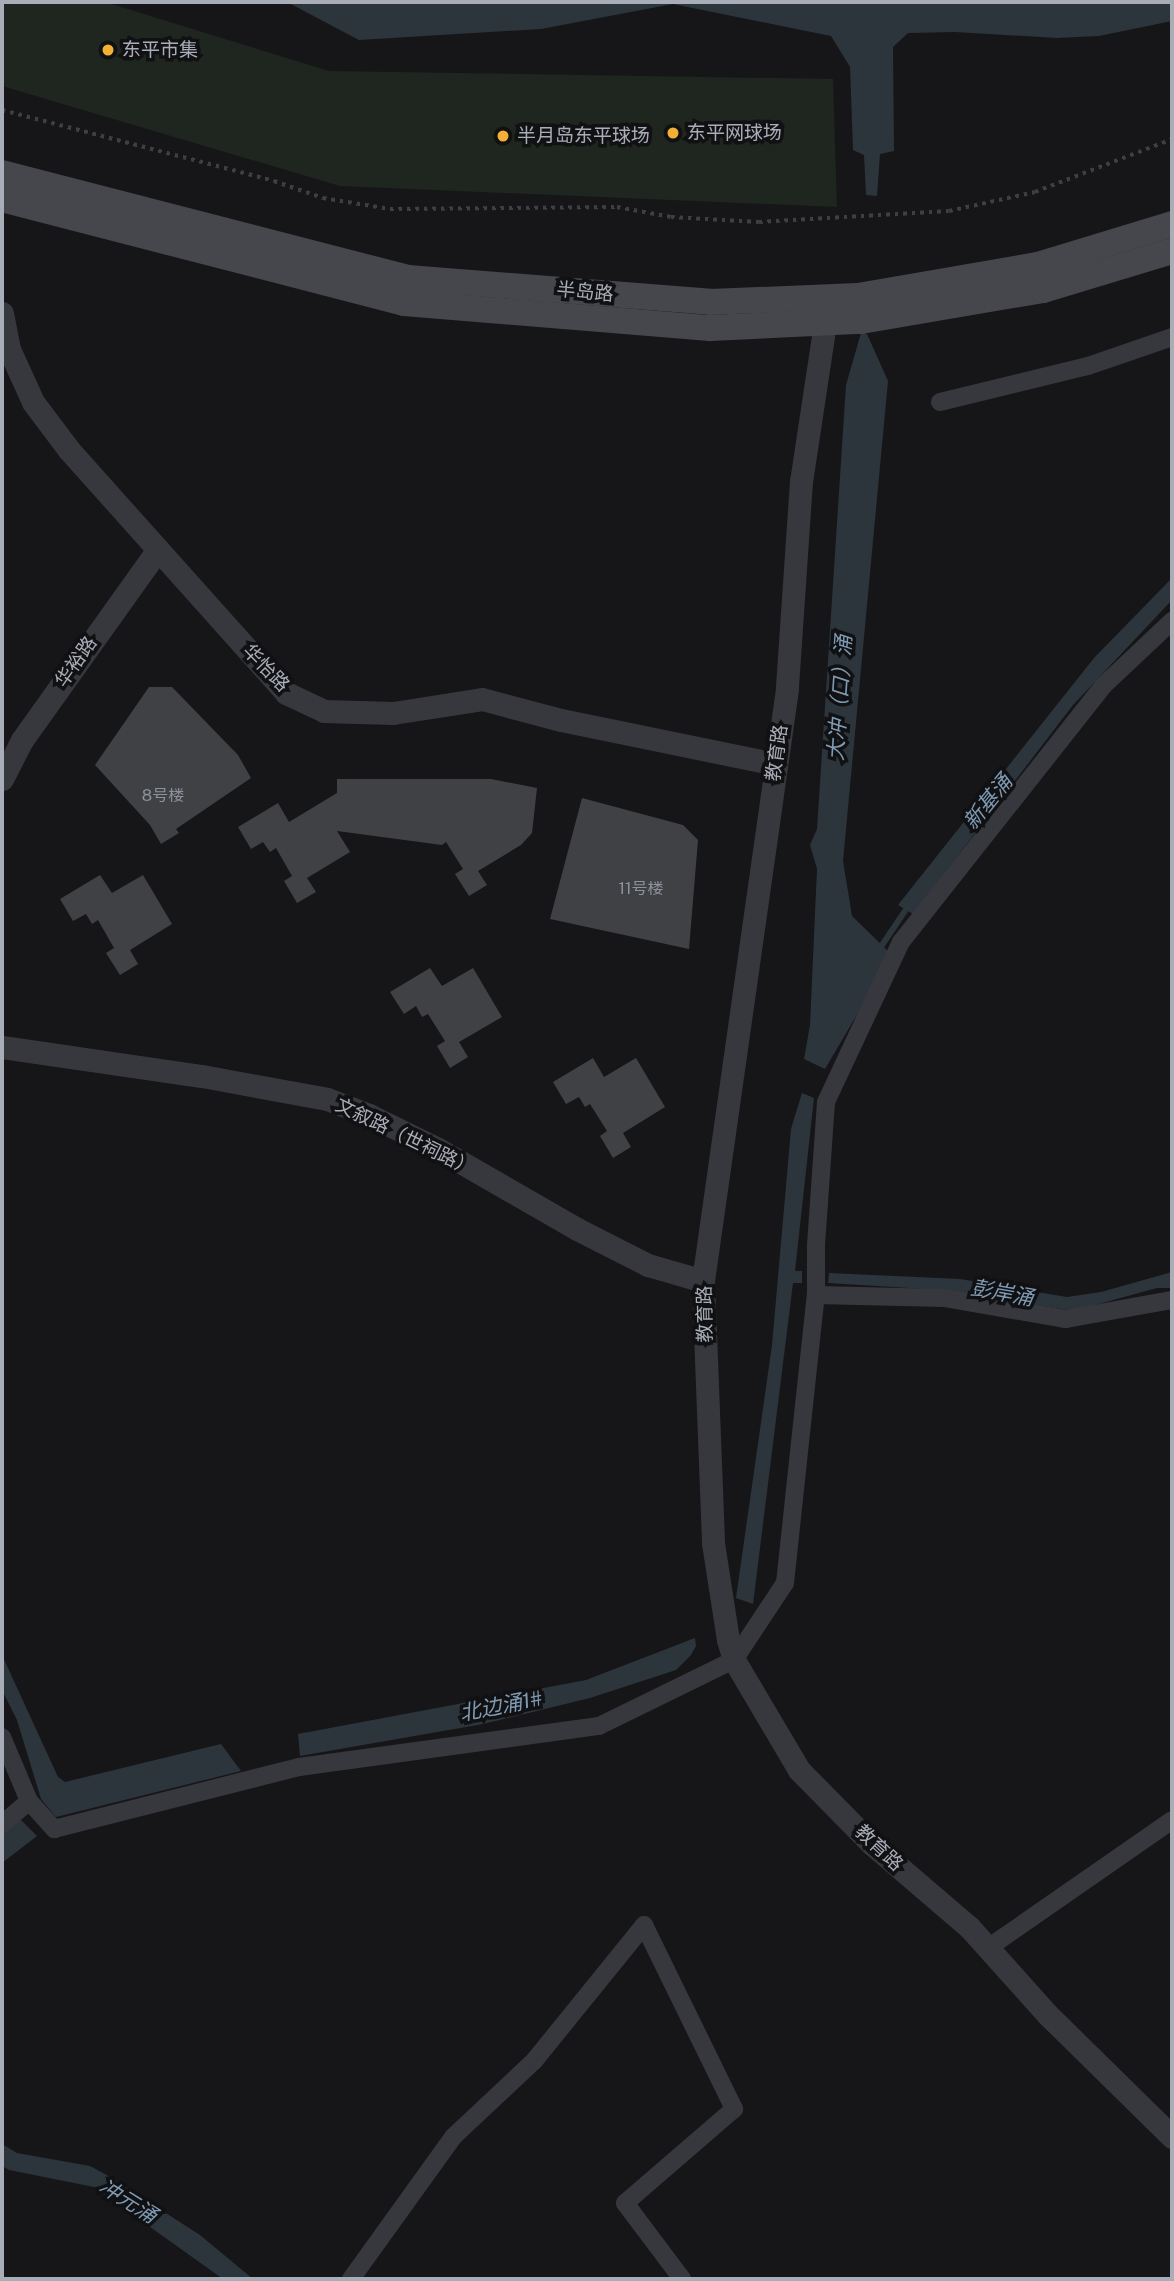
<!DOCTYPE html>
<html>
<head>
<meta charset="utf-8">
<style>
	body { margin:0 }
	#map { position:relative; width:1174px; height:2281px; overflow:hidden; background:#161618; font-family:"Public Sans","Noto Sans SC",sans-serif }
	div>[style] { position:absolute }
	.green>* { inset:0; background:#1e261f }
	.water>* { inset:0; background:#2c353c }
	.stream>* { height:6px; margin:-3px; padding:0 3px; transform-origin:3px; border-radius:3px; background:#2c353c }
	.building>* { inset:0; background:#404145 }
	.path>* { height:3.5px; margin-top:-1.75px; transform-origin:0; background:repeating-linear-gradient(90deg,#3d3f44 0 3.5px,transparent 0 8.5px) }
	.minor>* { height:18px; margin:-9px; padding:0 9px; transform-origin:9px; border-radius:9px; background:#37383d }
	.tertiary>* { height:23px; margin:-11.5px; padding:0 11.5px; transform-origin:11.5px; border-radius:11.5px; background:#37383d }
	.secondary>* { height:26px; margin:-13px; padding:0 13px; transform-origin:13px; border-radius:13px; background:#45474d }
	.dots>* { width:19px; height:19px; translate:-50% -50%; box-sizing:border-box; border:4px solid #111113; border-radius:50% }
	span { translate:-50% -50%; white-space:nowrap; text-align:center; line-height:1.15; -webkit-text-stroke:7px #111113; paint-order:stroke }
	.number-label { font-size:16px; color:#8e929b }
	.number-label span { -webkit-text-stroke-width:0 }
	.poi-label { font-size:19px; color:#a8adb8 }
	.left { translate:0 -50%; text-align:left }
	.street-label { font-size:19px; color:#a8adb8 }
	.water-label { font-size:21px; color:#7f9bb3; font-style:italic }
	.frame { position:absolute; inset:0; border:4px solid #a8adb8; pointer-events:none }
</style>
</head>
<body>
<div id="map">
	<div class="green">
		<i style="clip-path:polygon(2px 2px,105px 2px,329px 71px,833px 79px,837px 207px,340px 186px,2px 86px)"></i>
	</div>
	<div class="water">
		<i style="clip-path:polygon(287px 2px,1172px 2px,1172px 21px,1099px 36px,1057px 38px,955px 32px,908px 33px,893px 47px,894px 151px,880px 154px,877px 196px,866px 195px,864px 155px,853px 150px,850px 67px,831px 36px,673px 4px,541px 29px,359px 40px)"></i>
		<i style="clip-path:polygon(861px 333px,867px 334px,888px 381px,843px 861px,852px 916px,888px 951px,885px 967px,825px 1069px,804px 1059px,810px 1025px,817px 869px,810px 845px,817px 829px,846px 385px)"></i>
		<i style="clip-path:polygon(1172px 578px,1172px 600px,1073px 705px,913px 914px,898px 905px,1094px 658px)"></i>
		<i style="clip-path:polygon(802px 1093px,814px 1098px,795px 1271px,802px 1271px,802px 1283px,793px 1283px,753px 1604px,736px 1598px,772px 1345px,791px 1129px)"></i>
		<i style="clip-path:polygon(1172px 1272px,1172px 1288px,1157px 1288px,1073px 1311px,942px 1290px,828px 1283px,829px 1273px,960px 1279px,1067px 1297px,1101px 1292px)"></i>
		<i style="clip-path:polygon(695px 1638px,696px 1646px,691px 1655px,676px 1670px,590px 1698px,483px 1724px,300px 1756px,298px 1734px,586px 1680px)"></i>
		<i style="clip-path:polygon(2px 1655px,58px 1777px,65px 1782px,221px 1744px,241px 1771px,56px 1817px,41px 1799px,17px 1720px,2px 1690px)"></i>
		<i style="clip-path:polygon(20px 1819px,37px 1836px,2px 1863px,2px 1835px)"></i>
		<i style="clip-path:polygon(2px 2144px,17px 2153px,90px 2166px,105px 2174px,200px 2235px,253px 2279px,223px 2279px,94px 2187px,9px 2170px,2px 2166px)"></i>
	</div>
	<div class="stream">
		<i style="left:878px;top:951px;width:55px;rotate:-56deg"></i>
	</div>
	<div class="building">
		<i style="clip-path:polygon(149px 687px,172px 687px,238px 755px,251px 778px,176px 829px,179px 833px,161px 844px,150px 825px,95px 765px)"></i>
		<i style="clip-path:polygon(337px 779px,491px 779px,537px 788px,532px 833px,521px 845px,478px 871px,487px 885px,469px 896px,455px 874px,463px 869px,446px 842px,442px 845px,337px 831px,350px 852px,307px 878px,316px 892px,297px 903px,284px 881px,292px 876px,276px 848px,270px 852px,263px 842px,251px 849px,238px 827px,278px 803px,289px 822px,337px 793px)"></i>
		<i style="clip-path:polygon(582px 798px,683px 825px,698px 840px,689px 949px,550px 919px)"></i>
		<i style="clip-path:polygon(100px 875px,112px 893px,143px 875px,172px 924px,130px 950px,138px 964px,120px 975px,106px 953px,114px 948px,98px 920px,92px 924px,86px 914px,73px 921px,60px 899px)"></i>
		<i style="clip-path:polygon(430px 968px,442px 986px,473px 968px,502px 1017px,459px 1042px,468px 1057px,450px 1068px,437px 1046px,445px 1041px,428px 1014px,422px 1017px,416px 1006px,404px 1014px,390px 992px)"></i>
		<i style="clip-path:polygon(593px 1058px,604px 1077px,636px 1058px,665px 1107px,623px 1133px,631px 1147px,613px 1158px,600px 1136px,607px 1131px,590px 1104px,585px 1107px,579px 1097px,566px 1104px,553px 1082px)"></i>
	</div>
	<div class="path">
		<i style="left:2px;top:110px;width:281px;rotate:14.6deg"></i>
		<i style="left:274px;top:181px;width:52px;rotate:19.1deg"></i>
		<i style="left:323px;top:198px;width:68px;rotate:9.3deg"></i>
		<i style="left:390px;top:209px;width:227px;rotate:-0.5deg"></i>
		<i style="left:617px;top:207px;width:55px;rotate:10.5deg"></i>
		<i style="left:671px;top:217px;width:88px;rotate:3.3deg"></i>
		<i style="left:759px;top:222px;width:190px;rotate:-3.3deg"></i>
		<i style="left:949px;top:211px;width:88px;rotate:-12.5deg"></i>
		<i style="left:1035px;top:192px;width:147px;rotate:-21.1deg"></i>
	</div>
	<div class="minor">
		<i style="left:940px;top:402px;width:152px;rotate:-13.7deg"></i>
		<i style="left:1088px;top:366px;width:89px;rotate:-19deg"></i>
		<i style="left:816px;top:1295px;width:128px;rotate:1.3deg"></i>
		<i style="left:944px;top:1298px;width:124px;rotate:9.8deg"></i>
		<i style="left:1066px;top:1319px;width:108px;rotate:-10.2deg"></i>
		<i style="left:2px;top:1737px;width:69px;rotate:67.1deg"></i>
		<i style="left:2px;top:1824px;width:35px;rotate:-40deg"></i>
		<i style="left:29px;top:1801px;width:38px;rotate:48deg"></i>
		<i style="left:54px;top:1829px;width:253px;rotate:-14.2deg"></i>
		<i style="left:299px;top:1767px;width:303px;rotate:-7.8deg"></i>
		<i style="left:599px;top:1726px;width:150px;rotate:-26.1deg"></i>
		<i style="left:734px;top:1660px;width:92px;rotate:-56.5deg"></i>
		<i style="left:785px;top:1583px;width:290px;rotate:-83.9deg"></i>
		<i style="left:816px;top:1295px;width:50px;rotate:-90deg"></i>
		<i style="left:816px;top:1245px;width:143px;rotate:-86deg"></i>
		<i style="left:826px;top:1102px;width:177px;rotate:-64.9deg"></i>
		<i style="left:901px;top:942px;width:326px;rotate:-51.7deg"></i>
		<i style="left:1103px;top:686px;width:95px;rotate:-43.3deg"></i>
		<i style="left:988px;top:1948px;width:224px;rotate:-34.8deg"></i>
		<i style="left:351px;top:2279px;width:175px;rotate:-54.3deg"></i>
		<i style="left:453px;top:2137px;width:111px;rotate:-43.2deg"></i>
		<i style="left:534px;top:2061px;width:175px;rotate:-51deg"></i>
		<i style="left:644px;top:1925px;width:205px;rotate:63.9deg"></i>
		<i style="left:734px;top:2109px;width:144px;rotate:139.2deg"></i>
		<i style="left:625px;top:2203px;width:95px;rotate:53.1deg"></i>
	</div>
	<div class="tertiary">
		<i style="left:2px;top:313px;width:37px;rotate:79deg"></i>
		<i style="left:9px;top:349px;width:58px;rotate:65.6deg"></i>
		<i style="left:33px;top:402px;width:60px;rotate:53.1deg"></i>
		<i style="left:69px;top:450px;width:326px;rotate:48.2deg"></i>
		<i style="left:286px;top:693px;width:42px;rotate:25.3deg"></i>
		<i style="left:324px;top:711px;width:69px;rotate:1.7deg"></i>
		<i style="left:393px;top:713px;width:90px;rotate:-8.9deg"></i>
		<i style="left:482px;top:699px;width:82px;rotate:14.9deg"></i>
		<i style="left:561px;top:720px;width:219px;rotate:11.6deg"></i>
		<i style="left:825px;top:323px;width:160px;rotate:98.6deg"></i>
		<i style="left:801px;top:481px;width:208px;rotate:93.9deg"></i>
		<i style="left:787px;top:689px;width:598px;rotate:98.08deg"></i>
		<i style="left:703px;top:1281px;width:262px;rotate:87.8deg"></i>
		<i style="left:713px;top:1543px;width:98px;rotate:81.2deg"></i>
		<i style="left:728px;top:1640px;width:21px;rotate:73deg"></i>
		<i style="left:734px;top:1660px;width:128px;rotate:59.4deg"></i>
		<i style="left:799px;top:1770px;width:104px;rotate:45.4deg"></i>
		<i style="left:872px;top:1844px;width:128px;rotate:40.6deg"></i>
		<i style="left:969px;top:1927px;width:118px;rotate:48.1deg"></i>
		<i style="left:1048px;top:2015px;width:174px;rotate:44.5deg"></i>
		<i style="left:2px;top:779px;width:44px;rotate:-62.9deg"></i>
		<i style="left:22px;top:740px;width:234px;rotate:-54.5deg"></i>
		<i style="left:2px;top:1047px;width:202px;rotate:8.3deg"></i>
		<i style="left:202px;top:1076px;width:127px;rotate:10.4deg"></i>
		<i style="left:327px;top:1099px;width:45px;rotate:20.9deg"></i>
		<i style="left:369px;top:1115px;width:77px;rotate:26.2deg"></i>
		<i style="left:438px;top:1149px;width:160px;rotate:29.9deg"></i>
		<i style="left:577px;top:1229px;width:80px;rotate:26.9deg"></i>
		<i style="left:648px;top:1265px;width:57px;rotate:16.2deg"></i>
	</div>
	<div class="secondary">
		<i style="left:2px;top:173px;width:419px;rotate:14.5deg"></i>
		<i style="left:408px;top:278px;width:303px;rotate:4.5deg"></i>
		<i style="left:710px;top:302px;width:148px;rotate:-2.3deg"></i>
		<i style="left:858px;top:296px;width:183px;rotate:-9.8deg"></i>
		<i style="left:1038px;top:265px;width:140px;rotate:-17deg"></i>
		<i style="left:2px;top:199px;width:415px;rotate:14.5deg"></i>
		<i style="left:404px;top:303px;width:307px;rotate:4.7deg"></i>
		<i style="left:710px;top:328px;width:151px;rotate:-2.7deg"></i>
		<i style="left:861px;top:321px;width:185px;rotate:-9.7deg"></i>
		<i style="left:1043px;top:290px;width:135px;rotate:-16.8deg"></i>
	</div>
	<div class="dots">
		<i style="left:108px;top:50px;background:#f2b134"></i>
		<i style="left:673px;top:133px;background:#f2b134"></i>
		<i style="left:503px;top:136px;background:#f2b134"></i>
	</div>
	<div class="number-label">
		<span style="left:163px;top:796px">8号楼</span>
		<span style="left:641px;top:889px">11号楼</span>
	</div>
	<div class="poi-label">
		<span class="left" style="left:122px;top:50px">东平市集</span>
		<span class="left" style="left:687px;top:133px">东平网球场</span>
		<span class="left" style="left:517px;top:136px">半月岛东平球场</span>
	</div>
	<div class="street-label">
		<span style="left:585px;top:292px;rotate:5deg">半岛路</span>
		<span style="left:76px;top:662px;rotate:-55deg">华裕路</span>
		<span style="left:266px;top:668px;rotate:46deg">华怡路</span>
		<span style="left:777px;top:753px;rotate:-82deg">教育路</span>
		<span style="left:405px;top:1137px;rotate:26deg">文叙路（世祠路）</span>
		<span style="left:705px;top:1314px;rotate:-91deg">教育路</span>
		<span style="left:879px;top:1848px;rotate:43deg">教育路</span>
	</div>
	<div class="water-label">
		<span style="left:840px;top:698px;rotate:-86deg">大冲（口）涌</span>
		<span style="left:988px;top:802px;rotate:-51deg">新基涌</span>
		<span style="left:1002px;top:1293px;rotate:10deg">彭岸涌</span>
		<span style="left:501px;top:1706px;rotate:-11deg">北边涌1#</span>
		<span style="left:128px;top:2201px;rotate:32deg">冲元涌</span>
	</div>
	<div class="frame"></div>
</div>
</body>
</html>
